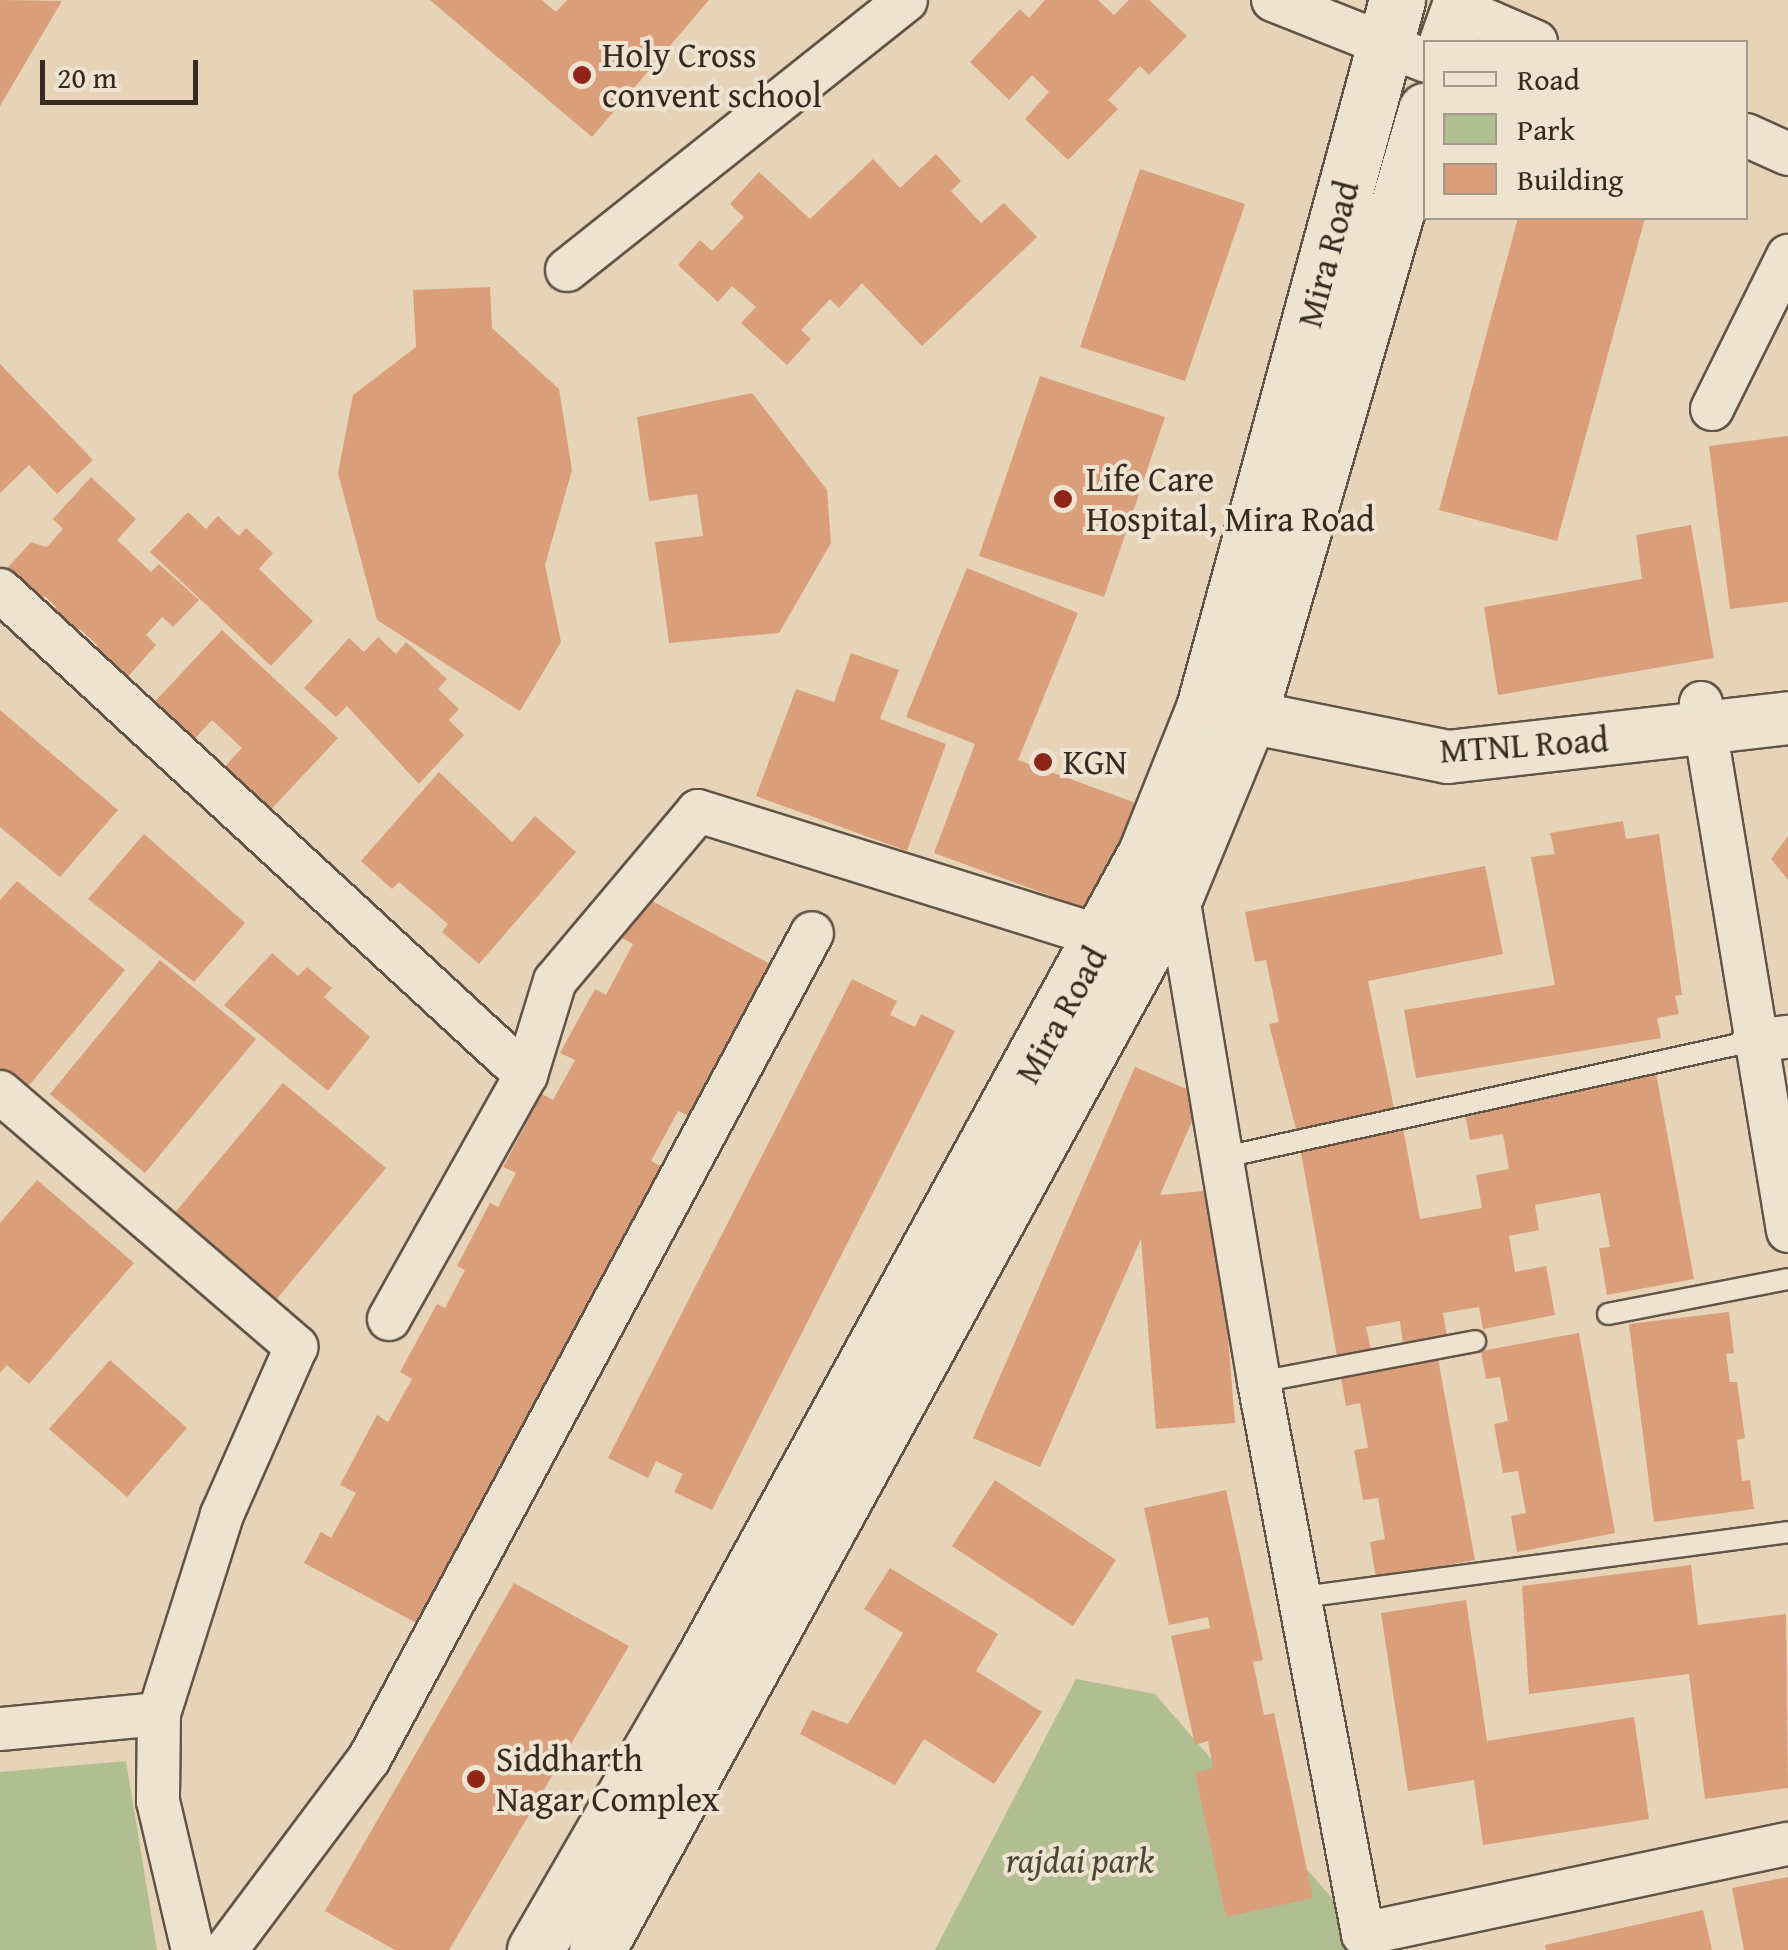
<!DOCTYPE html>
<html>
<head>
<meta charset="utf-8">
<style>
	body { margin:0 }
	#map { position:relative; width:1788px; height:1950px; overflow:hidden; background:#e5d4b7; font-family:"Gentium Book Plus",serif }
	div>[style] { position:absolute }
	.green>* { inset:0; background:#b0be92 }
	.building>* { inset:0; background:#db9e7b }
	.roads { filter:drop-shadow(2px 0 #625446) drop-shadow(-2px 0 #625446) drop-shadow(0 2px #625446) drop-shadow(0 -2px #625446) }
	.service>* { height:20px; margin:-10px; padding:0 10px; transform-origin:10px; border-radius:10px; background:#eee3d0 }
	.minor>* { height:42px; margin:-21px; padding:0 21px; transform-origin:21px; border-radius:21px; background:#eee3d0 }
	.tertiary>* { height:52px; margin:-26px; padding:0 26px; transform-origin:26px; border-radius:26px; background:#eee3d0 }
	.secondary>* { height:55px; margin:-27.5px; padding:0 27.5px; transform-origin:27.5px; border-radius:27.5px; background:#eee3d0 }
	.dots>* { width:28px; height:28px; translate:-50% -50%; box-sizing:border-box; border:5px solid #eee3d0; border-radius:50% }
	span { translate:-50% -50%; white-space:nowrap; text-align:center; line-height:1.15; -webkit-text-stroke:8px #eee3d0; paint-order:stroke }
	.poi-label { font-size:35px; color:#372a21 }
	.left { translate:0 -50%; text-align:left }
	.street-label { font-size:35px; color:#372a21 }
	.park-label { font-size:35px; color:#4f4838; font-style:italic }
	.legend { position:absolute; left:1423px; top:40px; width:325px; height:180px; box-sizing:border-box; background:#eee3d0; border:2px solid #a5998a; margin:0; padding:12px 18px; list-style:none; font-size:30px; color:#372a21 }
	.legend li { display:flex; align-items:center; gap:20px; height:50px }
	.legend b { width:50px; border:2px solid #a5998a }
	.scale { position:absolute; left:40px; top:60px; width:158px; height:45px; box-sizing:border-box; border:5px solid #372a21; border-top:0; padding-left:12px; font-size:30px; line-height:35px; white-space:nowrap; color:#372a21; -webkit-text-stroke:8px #eee3d0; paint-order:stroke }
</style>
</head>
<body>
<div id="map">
	<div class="green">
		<i style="clip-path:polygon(1076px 1679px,1155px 1694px,1363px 1934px,1362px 1950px,935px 1950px)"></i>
		<i style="clip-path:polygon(126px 1761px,157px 1950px,0 1950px,0 1772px)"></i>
	</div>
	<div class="building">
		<i style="clip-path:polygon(0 0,62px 1px,0 106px)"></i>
		<i style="clip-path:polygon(430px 0,542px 0,556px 12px,567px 0,709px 0,592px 137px)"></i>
		<i style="clip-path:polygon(1045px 0,1098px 0,1114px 15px,1129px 0,1149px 0,1187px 36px,1149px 75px,1140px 66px,1108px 100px,1118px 109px,1068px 160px,1025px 119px,1049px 92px,1032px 75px,1009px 100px,970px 62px,1020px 9px,1029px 18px)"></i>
		<i style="clip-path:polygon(936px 154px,961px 181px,951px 191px,981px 223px,1004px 203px,1037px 237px,922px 346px,862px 283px,839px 308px,830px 299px,801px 330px,811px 339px,787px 365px,741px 323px,756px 307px,732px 286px,718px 302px,678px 265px,700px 240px,712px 251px,744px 217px,730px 204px,759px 172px,810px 219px,873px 159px,900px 188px)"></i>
		<i style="clip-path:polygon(1140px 169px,1245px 204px,1185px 381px,1080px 347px)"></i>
		<i style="clip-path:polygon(1518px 218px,1645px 218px,1557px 541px,1439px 510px)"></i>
		<i style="clip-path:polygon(490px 287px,492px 328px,559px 389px,572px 470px,545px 565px,561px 642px,520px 711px,377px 620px,338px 473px,353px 395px,416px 347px,413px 290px)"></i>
		<i style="clip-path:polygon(0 364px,93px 460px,57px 494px,29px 465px,0 493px)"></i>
		<i style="clip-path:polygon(1040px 376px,1165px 417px,1104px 597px,979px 556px)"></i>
		<i style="clip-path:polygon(752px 393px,827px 490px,831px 543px,779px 633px,669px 643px,655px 542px,703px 536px,697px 494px,649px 501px,637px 417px)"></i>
		<i style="clip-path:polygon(1788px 436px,1788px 602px,1730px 609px,1709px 446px)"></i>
		<i style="clip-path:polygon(91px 477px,136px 519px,117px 540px,151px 572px,159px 564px,199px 600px,173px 627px,162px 617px,146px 635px,156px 645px,119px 687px,87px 657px,97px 645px,80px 629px,74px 636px,50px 614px,56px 607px,45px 596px,33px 608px,0 576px,31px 542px,47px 547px,63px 529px,53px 519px)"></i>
		<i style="clip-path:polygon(188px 512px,206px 529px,218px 516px,239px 536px,246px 528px,273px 553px,259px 569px,313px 621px,271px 666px,150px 552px)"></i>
		<i style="clip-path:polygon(1691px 525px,1714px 658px,1498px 695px,1484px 607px,1642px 579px,1636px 535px)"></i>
		<i style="clip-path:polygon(967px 568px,1078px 613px,1018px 760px,1136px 803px,1095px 912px,934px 853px,975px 744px,906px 717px)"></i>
		<i style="clip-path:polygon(222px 630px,338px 738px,263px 818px,217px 775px,242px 748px,212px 720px,187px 747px,147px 710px)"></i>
		<i style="clip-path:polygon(378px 637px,396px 654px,406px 642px,447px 679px,438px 689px,459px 709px,449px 720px,464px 735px,419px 784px,347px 706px,336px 717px,304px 688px,349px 638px,364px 652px)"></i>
		<i style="clip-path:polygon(851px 653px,899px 670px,880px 719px,946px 744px,907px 851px,756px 796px,796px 689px,834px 702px)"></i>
		<i style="clip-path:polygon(0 710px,118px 810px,60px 877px,0 827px)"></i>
		<i style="clip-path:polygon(439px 772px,512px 842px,535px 816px,576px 852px,479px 964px,442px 932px,448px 924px,399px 882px,392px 889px,361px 861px)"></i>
		<i style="clip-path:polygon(1623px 821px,1626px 839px,1659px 834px,1682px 995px,1675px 996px,1679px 1014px,1657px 1018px,1661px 1038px,1416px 1078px,1404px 1010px,1555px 985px,1531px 857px,1555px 854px,1550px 833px)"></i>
		<i style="clip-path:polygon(144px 834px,245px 923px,194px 982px,88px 899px)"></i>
		<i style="clip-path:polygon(1788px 836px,1788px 880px,1771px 859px)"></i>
		<i style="clip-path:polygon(1485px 866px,1503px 954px,1368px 981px,1395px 1113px,1297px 1133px,1269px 1024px,1279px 1022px,1266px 960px,1255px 962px,1245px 912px)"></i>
		<i style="clip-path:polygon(17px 881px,125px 970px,26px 1089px,0 1068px,0 900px)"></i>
		<i style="clip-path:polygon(637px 893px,774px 966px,693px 1118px,678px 1111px,651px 1161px,666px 1169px,422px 1626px,304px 1563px,321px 1532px,331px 1538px,356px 1493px,340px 1485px,377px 1415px,388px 1422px,412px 1379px,400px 1372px,437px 1304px,445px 1308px,465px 1270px,457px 1266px,490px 1203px,498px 1207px,516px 1173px,503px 1167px,542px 1094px,553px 1100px,575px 1060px,560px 1053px,595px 989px,606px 995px,633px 944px,615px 934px)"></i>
		<i style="clip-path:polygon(272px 953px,298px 976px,307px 967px,332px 988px,324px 997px,370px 1037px,328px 1091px,224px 1005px)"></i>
		<i style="clip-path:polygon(160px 960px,256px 1039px,145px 1173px,50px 1094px)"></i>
		<i style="clip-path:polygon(852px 979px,897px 1001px,890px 1015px,915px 1027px,921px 1014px,955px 1031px,712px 1510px,674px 1492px,683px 1474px,656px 1461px,648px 1478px,608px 1458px)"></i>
		<i style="clip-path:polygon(1135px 1067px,1203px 1096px,1160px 1195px,1216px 1190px,1235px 1423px,1156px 1429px,1141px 1239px,1040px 1467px,973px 1438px)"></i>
		<i style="clip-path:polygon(1656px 1073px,1694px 1279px,1607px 1295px,1599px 1248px,1610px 1247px,1600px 1193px,1535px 1205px,1539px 1230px,1509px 1236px,1515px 1272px,1546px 1266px,1555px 1315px,1483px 1329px,1479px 1307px,1443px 1313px,1447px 1336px,1403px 1344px,1400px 1321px,1366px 1327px,1371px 1350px,1337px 1356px,1300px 1147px,1403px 1128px,1420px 1219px,1482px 1208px,1476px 1175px,1509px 1169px,1503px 1134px,1470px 1140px,1464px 1109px)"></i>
		<i style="clip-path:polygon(283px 1083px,386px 1168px,275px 1301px,173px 1215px)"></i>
		<i style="clip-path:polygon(37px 1180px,134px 1263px,29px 1384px,7px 1365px,0 1373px,0 1223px)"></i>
		<i style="clip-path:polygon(1729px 1312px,1734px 1353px,1726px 1354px,1730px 1382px,1737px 1382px,1745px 1438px,1737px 1440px,1742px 1481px,1750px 1480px,1754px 1509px,1654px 1522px,1629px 1324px)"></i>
		<i style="clip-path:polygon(1579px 1333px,1615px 1533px,1517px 1552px,1511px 1516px,1526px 1513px,1518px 1471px,1503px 1473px,1494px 1424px,1508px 1421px,1500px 1377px,1486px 1379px,1481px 1351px)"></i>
		<i style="clip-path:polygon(1438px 1359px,1475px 1560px,1376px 1578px,1370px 1542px,1385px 1539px,1378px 1498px,1363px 1500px,1354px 1450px,1368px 1448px,1360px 1403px,1346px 1406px,1341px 1378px)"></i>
		<i style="clip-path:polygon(110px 1360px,187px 1428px,127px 1497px,49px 1429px)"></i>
		<i style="clip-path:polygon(995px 1480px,1116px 1560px,1073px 1626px,952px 1546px)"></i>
		<i style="clip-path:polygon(1226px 1490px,1263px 1660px,1253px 1662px,1264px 1715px,1274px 1713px,1313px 1898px,1226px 1917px,1195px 1773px,1213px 1768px,1208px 1741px,1195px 1745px,1171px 1636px,1210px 1628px,1208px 1617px,1169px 1625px,1144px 1508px)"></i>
		<i style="clip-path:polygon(1691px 1565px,1698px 1625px,1786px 1614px,1788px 1788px,1705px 1799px,1689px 1674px,1529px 1694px,1522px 1586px)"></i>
		<i style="clip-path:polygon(890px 1568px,998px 1634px,976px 1671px,1042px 1712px,994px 1784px,924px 1739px,895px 1785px,800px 1734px,812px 1710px,848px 1724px,903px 1633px,864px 1609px)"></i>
		<i style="clip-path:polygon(514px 1583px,629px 1646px,449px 1950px,395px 1950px,325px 1911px)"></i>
		<i style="clip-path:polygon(1466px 1600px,1487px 1741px,1634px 1717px,1649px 1819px,1483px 1845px,1474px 1780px,1408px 1791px,1381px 1613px)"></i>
		<i style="clip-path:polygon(1788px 1877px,1788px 1950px,1744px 1950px,1732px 1888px)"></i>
		<i style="clip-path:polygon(1703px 1910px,1712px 1950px,1546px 1950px,1545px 1945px)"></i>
	</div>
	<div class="roads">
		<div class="service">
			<i style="left:1220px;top:1158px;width:546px;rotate:-12.38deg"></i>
			<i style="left:1608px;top:1314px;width:183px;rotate:-11deg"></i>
			<i style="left:1259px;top:1382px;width:220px;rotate:-10.7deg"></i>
			<i style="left:1302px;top:1597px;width:490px;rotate:-7.6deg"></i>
		</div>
		<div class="minor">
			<i style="left:1273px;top:0;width:165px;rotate:21.7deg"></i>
			<i style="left:1460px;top:9px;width:83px;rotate:23.5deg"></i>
			<i style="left:1746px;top:135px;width:46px;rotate:24.3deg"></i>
			<i style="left:567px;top:270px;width:433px;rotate:-38.5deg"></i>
			<i style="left:1712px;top:409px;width:171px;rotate:-63.6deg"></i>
			<i style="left:0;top:590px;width:715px;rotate:42.68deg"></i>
			<i style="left:1701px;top:703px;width:535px;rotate:80.64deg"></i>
			<i style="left:1170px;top:883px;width:11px;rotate:49deg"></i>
			<i style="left:1177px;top:891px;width:498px;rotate:80.5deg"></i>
			<i style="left:1259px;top:1382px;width:562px;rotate:79.33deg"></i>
			<i style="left:1363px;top:1934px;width:434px;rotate:-12deg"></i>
			<i style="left:1753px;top:1041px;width:35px;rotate:-7deg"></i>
			<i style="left:0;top:1092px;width:391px;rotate:40.7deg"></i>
			<i style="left:296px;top:1347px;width:184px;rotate:113.8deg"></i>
			<i style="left:222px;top:1515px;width:209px;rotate:107.6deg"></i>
			<i style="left:159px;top:1714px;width:160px;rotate:174.6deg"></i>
			<i style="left:389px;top:1319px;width:280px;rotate:-60.7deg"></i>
			<i style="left:526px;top:1075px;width:98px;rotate:-72.9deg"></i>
			<i style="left:555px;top:981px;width:222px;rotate:-49.9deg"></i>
			<i style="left:698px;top:811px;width:451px;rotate:17.3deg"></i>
			<i style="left:159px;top:1714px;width:87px;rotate:90.7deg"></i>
			<i style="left:158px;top:1801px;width:153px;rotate:76.8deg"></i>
			<i style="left:226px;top:1950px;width:239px;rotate:-53.2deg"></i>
			<i style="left:369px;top:1759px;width:937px;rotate:-61.79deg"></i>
		</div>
		<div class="tertiary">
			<i style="left:1205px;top:708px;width:248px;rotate:11.4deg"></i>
			<i style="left:1448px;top:757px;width:342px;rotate:-6.5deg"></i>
		</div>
		<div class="secondary">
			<i style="left:1447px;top:42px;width:45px;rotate:-70.3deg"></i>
			<i style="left:535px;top:1950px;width:333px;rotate:-59.9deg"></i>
			<i style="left:702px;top:1662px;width:923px;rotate:-61.24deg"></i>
			<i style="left:1146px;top:853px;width:156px;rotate:-68.2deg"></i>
			<i style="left:1204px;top:708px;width:734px;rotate:-74.75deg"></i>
			<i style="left:597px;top:1950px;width:1207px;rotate:-61.29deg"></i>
			<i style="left:1177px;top:891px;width:186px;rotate:-67.6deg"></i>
			<i style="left:1248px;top:719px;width:634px;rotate:-73.71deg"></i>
		</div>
	</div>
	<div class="dots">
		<i style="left:582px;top:75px;background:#8f2418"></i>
		<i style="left:1063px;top:499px;background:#8f2418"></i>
		<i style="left:1043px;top:762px;background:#8f2418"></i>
		<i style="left:476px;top:1779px;background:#8f2418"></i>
	</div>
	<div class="poi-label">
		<span class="left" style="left:602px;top:75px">Holy Cross<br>convent school</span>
		<span class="left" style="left:1086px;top:499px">Life Care<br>Hospital, Mira Road</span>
		<span class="left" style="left:1063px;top:762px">KGN</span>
		<span class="left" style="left:496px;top:1779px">Siddharth<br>Nagar Complex</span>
	</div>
	<div class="street-label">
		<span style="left:1328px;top:254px;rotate:-75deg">Mira Road</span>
		<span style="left:1524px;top:745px;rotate:-4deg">MTNL Road</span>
		<span style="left:1061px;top:1015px;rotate:-61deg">Mira Road</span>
	</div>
	<div class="park-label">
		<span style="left:1080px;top:1860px">rajdai park</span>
	</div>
	<ul class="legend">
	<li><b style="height:12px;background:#eee3d0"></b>Road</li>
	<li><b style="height:28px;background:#b0be92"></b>Park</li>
	<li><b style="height:28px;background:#db9e7b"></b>Building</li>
	</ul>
	<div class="scale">20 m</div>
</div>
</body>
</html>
